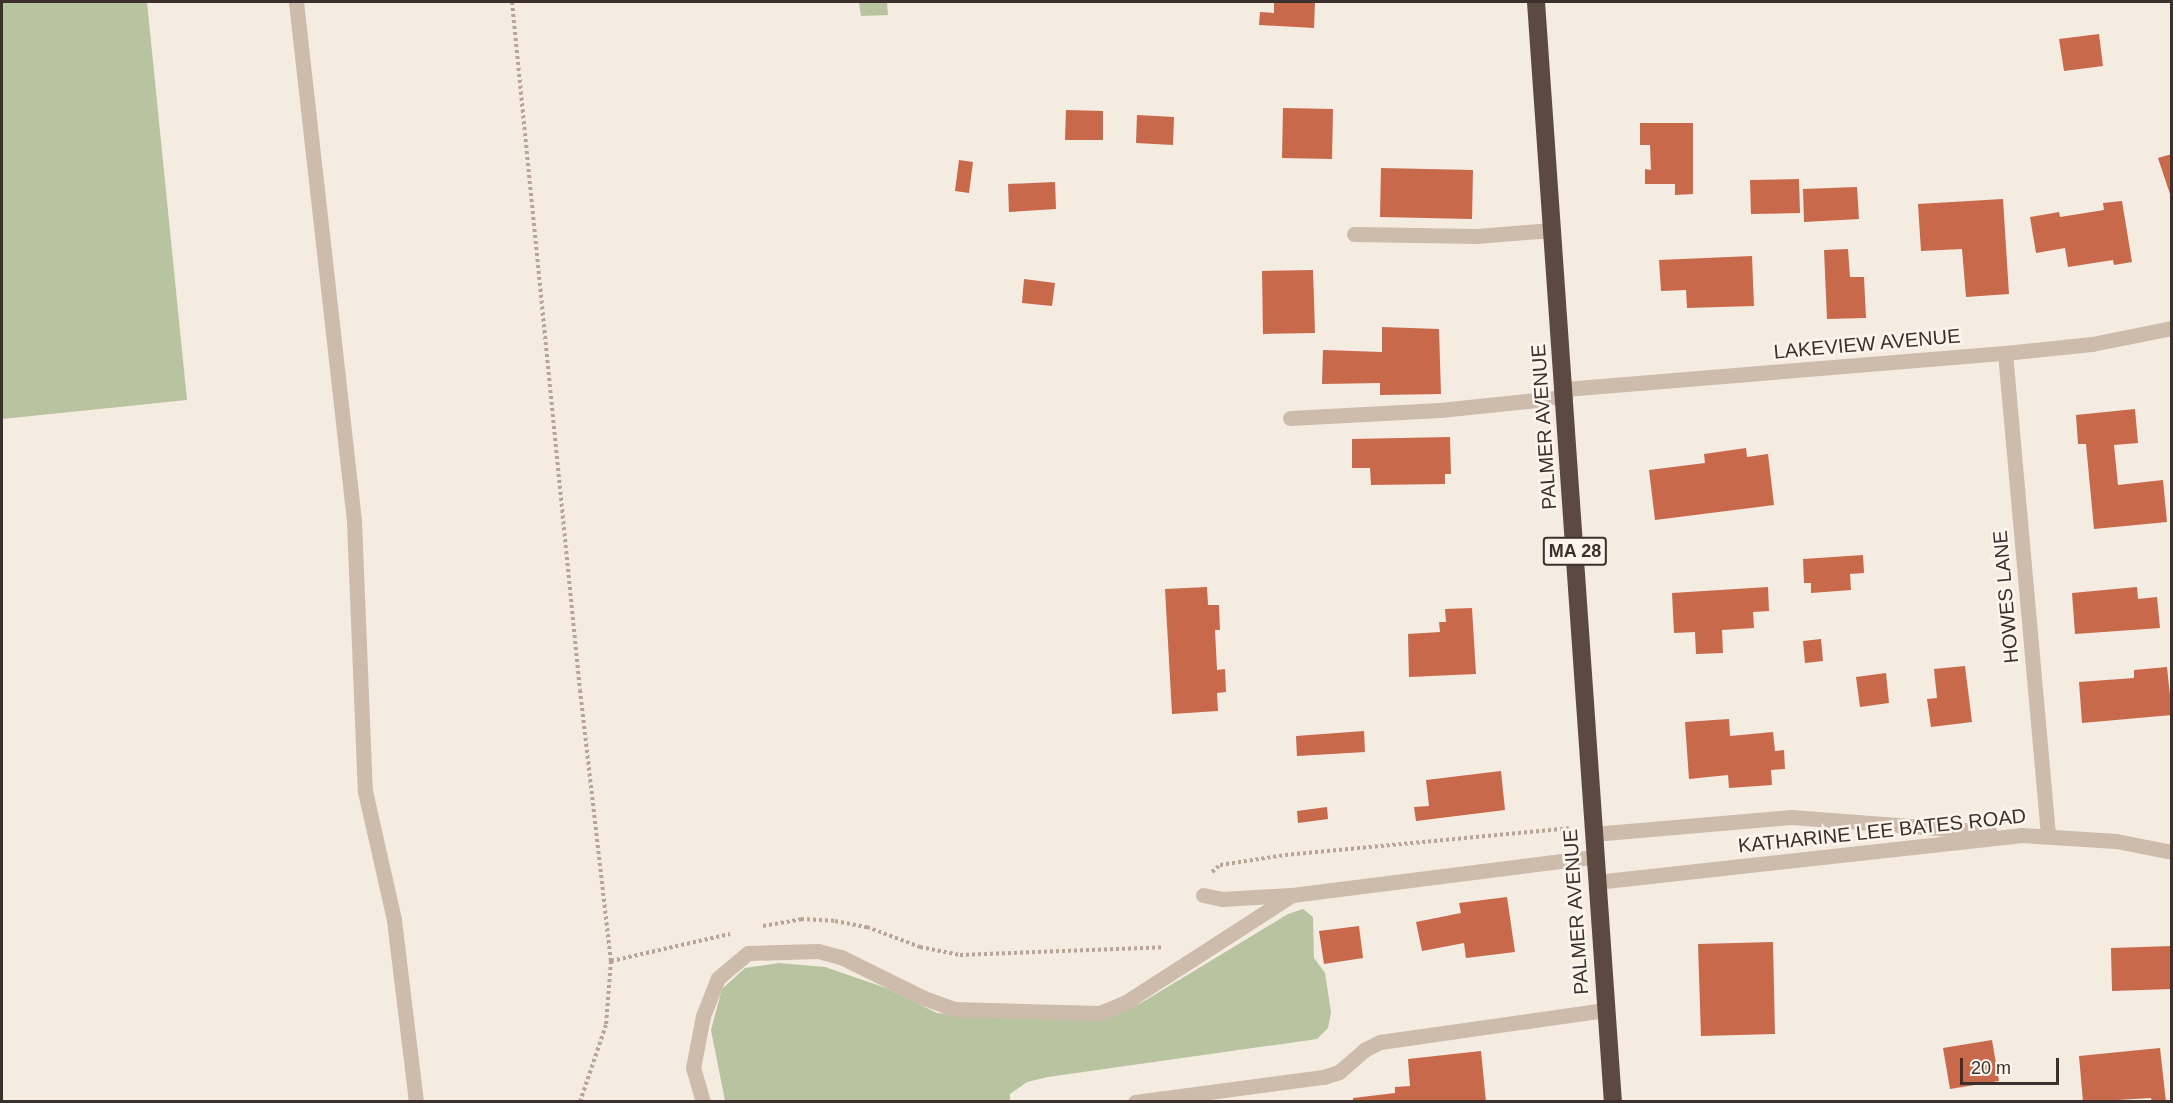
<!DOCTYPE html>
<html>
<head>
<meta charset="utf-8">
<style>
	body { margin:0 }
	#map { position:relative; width:2173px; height:1103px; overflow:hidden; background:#f4ebe1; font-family:Helvetica,sans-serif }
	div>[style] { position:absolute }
	.green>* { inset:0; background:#b8c4a0 }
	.building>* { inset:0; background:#c8694b }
	.path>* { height:4px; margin-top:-2px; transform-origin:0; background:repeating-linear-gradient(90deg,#b9a596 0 3px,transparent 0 6px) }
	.minor>* { height:15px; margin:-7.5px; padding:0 7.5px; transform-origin:7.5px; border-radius:7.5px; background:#cdbbac }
	.highway>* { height:18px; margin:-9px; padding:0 9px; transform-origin:9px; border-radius:9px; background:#5c4a42 }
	span { translate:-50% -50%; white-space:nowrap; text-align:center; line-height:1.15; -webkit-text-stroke:5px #fbf5ee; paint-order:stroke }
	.shield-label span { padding:2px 4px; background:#fbf5ee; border:2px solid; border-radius:4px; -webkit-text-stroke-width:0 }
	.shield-label { font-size:18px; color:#3b302b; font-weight:700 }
	.street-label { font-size:20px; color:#3b302b }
	.frame { position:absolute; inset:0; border:3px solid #3b302b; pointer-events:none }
	.scale { position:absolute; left:1960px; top:1058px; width:99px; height:27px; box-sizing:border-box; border:3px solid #3b302b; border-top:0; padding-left:8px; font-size:18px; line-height:21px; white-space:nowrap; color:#3b302b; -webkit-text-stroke:4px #fbf5ee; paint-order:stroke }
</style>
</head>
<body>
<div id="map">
	<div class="green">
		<i style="clip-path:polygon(2px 2px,147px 2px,187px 400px,2px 419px)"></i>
		<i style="clip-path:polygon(859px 2px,887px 2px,888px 15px,861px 16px)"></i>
		<i style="clip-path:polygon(1303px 909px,1313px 917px,1314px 958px,1325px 973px,1331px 1012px,1328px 1028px,1317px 1039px,1048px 1077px,1027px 1082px,1010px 1094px,1010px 1102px,725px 1101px,711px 1030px,722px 989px,745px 968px,779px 963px,825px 967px,886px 988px,937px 1013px,983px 1017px,1116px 1013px,1141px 1003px,1288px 914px)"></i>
	</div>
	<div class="building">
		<i style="clip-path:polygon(1274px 2px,1315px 2px,1314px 28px,1259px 25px,1260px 12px,1274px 13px)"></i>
		<i style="clip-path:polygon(2099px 34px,2103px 66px,2064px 71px,2059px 39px)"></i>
		<i style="clip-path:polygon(1283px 108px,1333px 109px,1332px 159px,1282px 158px)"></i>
		<i style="clip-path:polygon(1066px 110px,1103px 111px,1103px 140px,1065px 140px)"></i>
		<i style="clip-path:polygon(1137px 115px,1174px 117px,1173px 145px,1136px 143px)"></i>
		<i style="clip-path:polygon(1640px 123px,1693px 123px,1693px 194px,1675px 195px,1675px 184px,1645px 184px,1645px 169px,1651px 170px,1650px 145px,1640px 145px)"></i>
		<i style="clip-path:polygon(2172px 154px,2172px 197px,2171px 197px,2158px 158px)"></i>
		<i style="clip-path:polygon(959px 160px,973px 162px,969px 193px,955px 191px)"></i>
		<i style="clip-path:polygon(1381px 168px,1473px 170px,1472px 219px,1380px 217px)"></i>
		<i style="clip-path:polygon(1799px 179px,1800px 213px,1751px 214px,1750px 180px)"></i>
		<i style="clip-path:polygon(1055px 182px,1056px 209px,1009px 212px,1008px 184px)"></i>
		<i style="clip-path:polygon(1857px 187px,1859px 219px,1804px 222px,1803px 189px)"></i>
		<i style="clip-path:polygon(2003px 199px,2009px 294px,1966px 297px,1962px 249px,1921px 251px,1918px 204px)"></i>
		<i style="clip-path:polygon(2122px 201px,2132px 262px,2114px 265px,2113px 260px,2068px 267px,2065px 248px,2036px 253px,2030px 217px,2059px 212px,2060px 217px,2104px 210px,2103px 203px)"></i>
		<i style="clip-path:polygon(1848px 249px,1850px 277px,1864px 277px,1866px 318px,1827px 319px,1824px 250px)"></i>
		<i style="clip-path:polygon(1752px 256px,1754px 306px,1687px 308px,1686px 290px,1661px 291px,1659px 260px)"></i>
		<i style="clip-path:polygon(1313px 270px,1315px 333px,1263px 334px,1262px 271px)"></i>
		<i style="clip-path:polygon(1024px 279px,1055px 283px,1052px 306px,1022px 303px)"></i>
		<i style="clip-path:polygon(1382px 327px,1439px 329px,1441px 394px,1380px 395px,1380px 383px,1322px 384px,1323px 350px,1382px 352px)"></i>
		<i style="clip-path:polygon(2135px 409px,2138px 443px,2114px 445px,2118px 485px,2163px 480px,2167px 522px,2094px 529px,2086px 444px,2078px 444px,2076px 415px)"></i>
		<i style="clip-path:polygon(1450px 437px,1451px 474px,1445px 474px,1445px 484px,1371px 485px,1370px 468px,1352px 468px,1352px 439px)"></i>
		<i style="clip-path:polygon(1746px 448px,1747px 457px,1768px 454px,1774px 505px,1655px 520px,1649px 470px,1705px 463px,1704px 454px)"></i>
		<i style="clip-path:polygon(1863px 555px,1864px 573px,1850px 574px,1851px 590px,1811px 593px,1811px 583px,1804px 583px,1803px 559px)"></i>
		<i style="clip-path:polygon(1207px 587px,1208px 605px,1219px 605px,1220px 630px,1215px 630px,1217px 670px,1225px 669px,1226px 692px,1217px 693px,1218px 711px,1172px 714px,1165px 589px)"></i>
		<i style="clip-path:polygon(1768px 587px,1769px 611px,1753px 612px,1754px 628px,1722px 630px,1723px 653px,1696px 654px,1695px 632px,1674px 633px,1672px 593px)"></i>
		<i style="clip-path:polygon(2137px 587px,2138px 599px,2157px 597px,2160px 628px,2075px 634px,2072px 593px)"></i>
		<i style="clip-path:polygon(1472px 608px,1476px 674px,1409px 677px,1408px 634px,1440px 632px,1439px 622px,1446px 622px,1445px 609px)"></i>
		<i style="clip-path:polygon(1821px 639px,1823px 661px,1805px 663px,1803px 641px)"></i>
		<i style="clip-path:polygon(1965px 666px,1972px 722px,1931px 727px,1927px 699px,1937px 698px,1934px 669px)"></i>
		<i style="clip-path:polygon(2167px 667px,2172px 715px,2082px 723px,2079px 682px,2134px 678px,2134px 670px)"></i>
		<i style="clip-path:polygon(1886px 673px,1889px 703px,1860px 707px,1856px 677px)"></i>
		<i style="clip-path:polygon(1729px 719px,1730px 736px,1773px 732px,1775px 751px,1784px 750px,1785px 769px,1771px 770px,1772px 785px,1729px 788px,1728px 775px,1689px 779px,1685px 722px)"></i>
		<i style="clip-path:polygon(1364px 731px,1365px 752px,1297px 756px,1296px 736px)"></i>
		<i style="clip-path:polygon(1501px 771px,1505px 810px,1416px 821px,1414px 807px,1429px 806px,1426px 780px)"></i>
		<i style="clip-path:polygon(1327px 807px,1328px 819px,1298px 823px,1297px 811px)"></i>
		<i style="clip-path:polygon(1507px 897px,1515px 952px,1466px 958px,1464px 943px,1422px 951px,1416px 922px,1461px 913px,1459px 903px)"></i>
		<i style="clip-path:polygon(1359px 926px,1363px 958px,1324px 964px,1319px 931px)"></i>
		<i style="clip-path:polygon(1773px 942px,1775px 1034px,1701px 1036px,1698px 944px)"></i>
		<i style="clip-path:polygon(2172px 946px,2172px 989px,2112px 991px,2111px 948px)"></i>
		<i style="clip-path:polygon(1992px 1040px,1999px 1081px,1950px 1089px,1943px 1048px)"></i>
		<i style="clip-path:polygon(2160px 1048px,2166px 1102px,2152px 1102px,2151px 1098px,2083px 1102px,2079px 1056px)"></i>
		<i style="clip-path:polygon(1481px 1051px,1486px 1102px,1353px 1102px,1353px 1098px,1395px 1093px,1395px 1087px,1410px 1086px,1408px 1059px)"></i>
	</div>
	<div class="path">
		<i style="left:512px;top:2px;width:691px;rotate:84.36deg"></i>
		<i style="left:580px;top:690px;width:273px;rotate:83.5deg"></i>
		<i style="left:611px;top:961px;width:64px;rotate:94.5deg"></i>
		<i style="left:606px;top:1025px;width:81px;rotate:108.7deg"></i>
		<i style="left:1212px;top:872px;width:11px;rotate:-41deg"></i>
		<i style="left:1220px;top:865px;width:66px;rotate:-8.7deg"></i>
		<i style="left:1285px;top:855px;width:285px;rotate:-5.4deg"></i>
		<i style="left:763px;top:926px;width:39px;rotate:-10deg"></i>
		<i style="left:801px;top:919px;width:34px;rotate:3deg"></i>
		<i style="left:835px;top:921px;width:33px;rotate:11deg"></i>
		<i style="left:867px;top:927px;width:57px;rotate:20.7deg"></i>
		<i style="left:920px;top:947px;width:41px;rotate:11.3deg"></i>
		<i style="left:960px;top:955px;width:204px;rotate:-2.2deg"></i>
		<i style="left:611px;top:961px;width:122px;rotate:-12.8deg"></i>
	</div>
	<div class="minor">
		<i style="left:296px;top:2px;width:522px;rotate:83.62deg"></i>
		<i style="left:354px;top:521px;width:270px;rotate:87.7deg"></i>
		<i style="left:365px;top:791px;width:132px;rotate:77.3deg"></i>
		<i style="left:394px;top:920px;width:183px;rotate:83.1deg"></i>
		<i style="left:1354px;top:234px;width:123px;rotate:0.9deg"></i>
		<i style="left:1477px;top:236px;width:75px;rotate:-4.6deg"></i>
		<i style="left:2005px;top:353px;width:485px;rotate:84.9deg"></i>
		<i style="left:1565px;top:389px;width:441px;rotate:-4.7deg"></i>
		<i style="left:2005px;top:353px;width:87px;rotate:-5.9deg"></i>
		<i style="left:2092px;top:344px;width:82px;rotate:-11.3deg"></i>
		<i style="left:1290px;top:418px;width:150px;rotate:-3.1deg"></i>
		<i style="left:1440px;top:410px;width:126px;rotate:-5.9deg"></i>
		<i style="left:1593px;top:834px;width:199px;rotate:-4.9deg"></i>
		<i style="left:1791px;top:817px;width:199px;rotate:4.3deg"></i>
		<i style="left:1596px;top:882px;width:429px;rotate:-6.3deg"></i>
		<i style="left:2022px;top:835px;width:94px;rotate:3.7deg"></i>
		<i style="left:2116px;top:841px;width:57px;rotate:11.1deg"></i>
		<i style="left:1203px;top:895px;width:19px;rotate:12deg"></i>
		<i style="left:1222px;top:899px;width:67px;rotate:-3.4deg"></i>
		<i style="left:703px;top:1102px;width:35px;rotate:-106deg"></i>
		<i style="left:693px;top:1068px;width:53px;rotate:-79.1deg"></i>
		<i style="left:703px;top:1016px;width:41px;rotate:-68.5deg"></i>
		<i style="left:718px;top:978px;width:39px;rotate:-40deg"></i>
		<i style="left:748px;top:953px;width:70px;rotate:-1.6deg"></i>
		<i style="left:818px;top:951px;width:24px;rotate:15deg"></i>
		<i style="left:841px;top:957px;width:93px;rotate:26.3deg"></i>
		<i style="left:924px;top:998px;width:32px;rotate:20deg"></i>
		<i style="left:954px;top:1009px;width:146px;rotate:1.6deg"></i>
		<i style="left:1100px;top:1013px;width:28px;rotate:-23deg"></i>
		<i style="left:1126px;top:1002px;width:197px;rotate:-32.8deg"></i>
		<i style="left:1292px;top:895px;width:304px;rotate:-7.2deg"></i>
		<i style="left:1135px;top:1102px;width:190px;rotate:-7.6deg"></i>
		<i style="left:1323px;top:1077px;width:17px;rotate:-17deg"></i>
		<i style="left:1339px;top:1072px;width:33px;rotate:-41deg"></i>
		<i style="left:1364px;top:1050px;width:18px;rotate:-27deg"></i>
		<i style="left:1380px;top:1042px;width:227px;rotate:-8.1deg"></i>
	</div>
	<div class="highway">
		<i style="left:1536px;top:2px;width:1103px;rotate:86deg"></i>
	</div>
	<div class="shield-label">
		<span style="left:1575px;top:551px">MA 28</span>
	</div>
	<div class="street-label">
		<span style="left:1867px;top:344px;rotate:-5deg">LAKEVIEW AVENUE</span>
		<span style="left:1544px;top:427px;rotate:-94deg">PALMER AVENUE</span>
		<span style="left:2006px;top:597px;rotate:-95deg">HOWES LANE</span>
		<span style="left:1882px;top:831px;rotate:-6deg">KATHARINE LEE BATES ROAD</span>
		<span style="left:1576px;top:912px;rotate:-94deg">PALMER AVENUE</span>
	</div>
	<div class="frame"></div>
	<div class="scale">20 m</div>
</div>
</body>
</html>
